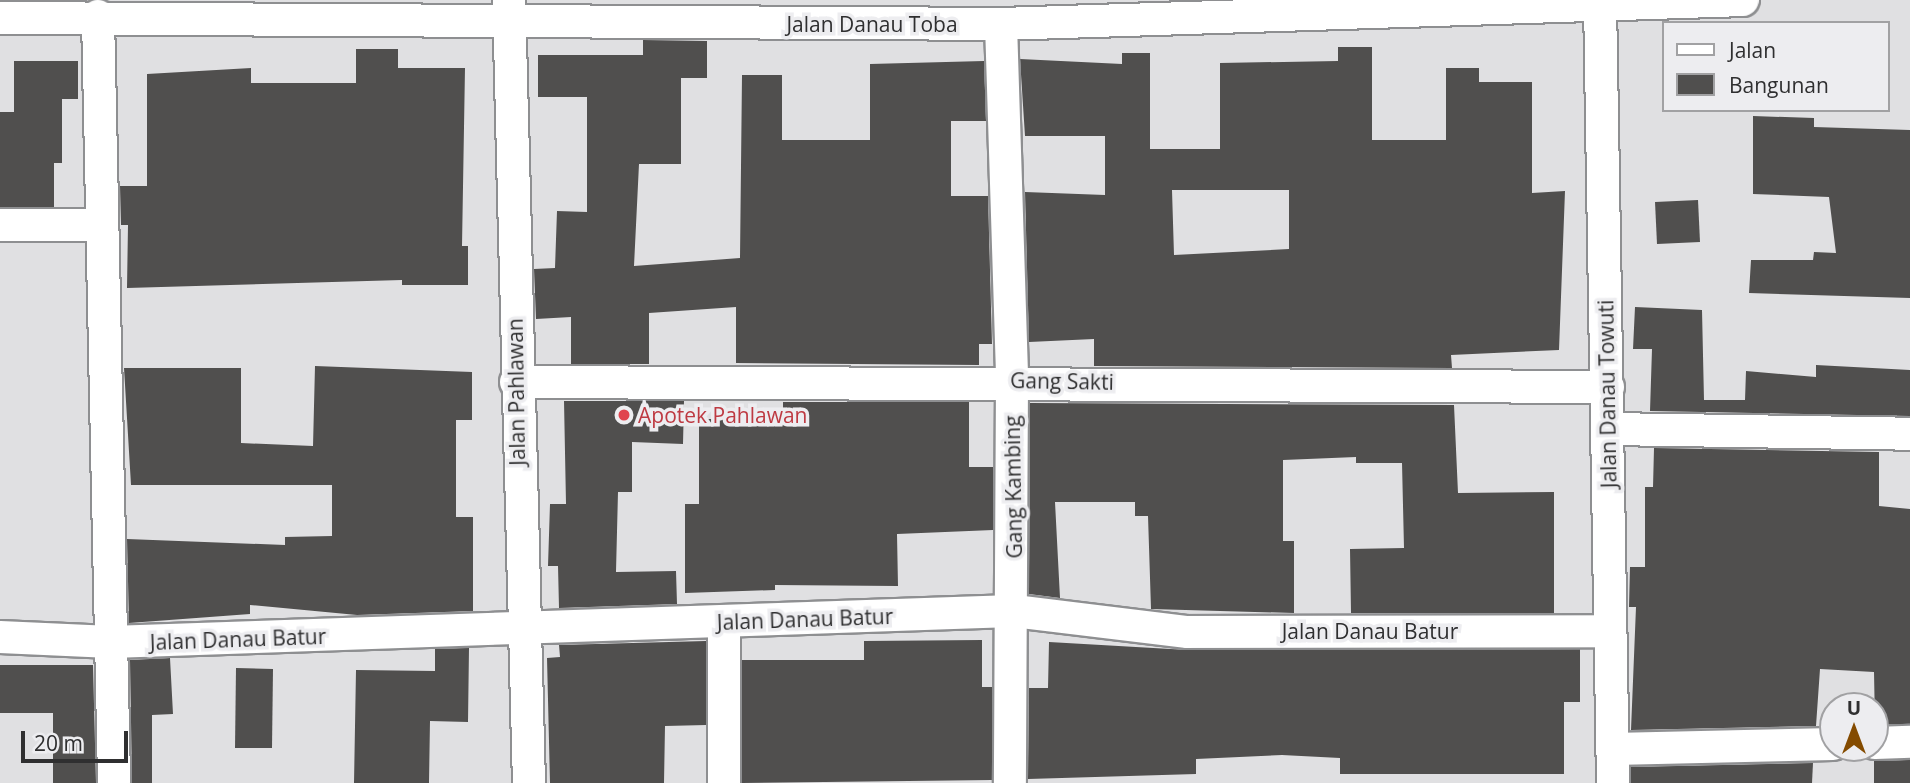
<!DOCTYPE html>
<html>
<head>
<meta charset="utf-8">
<style>
	body { margin:0 }
	#map { position:relative; width:1910px; height:783px; overflow:hidden; background:#e0e0e2; font-family:"Open Sans",sans-serif }
	div>[style] { position:absolute }
	.building>* { inset:0; background:#504f4e }
	.roads { filter:drop-shadow(2px 0 #8e8f91) drop-shadow(-2px 0 #8e8f91) drop-shadow(0 2px #8e8f91) drop-shadow(0 -2px #8e8f91) }
	.street>* { height:32px; margin:-16px; padding:0 16px; transform-origin:16px; border-radius:16px; background:#fff }
	.dots>* { width:19px; height:19px; translate:-50% -50%; box-sizing:border-box; border:4px solid #ededf0; border-radius:50% }
	span { translate:-50% -50%; white-space:nowrap; text-align:center; line-height:1.15; -webkit-text-stroke:7px #ededf0; paint-order:stroke }
	.street-label { font-size:21px; color:#2f2f30 }
	.health-label { font-size:21px; color:#be3a42 }
	.left { translate:0 -50%; text-align:left }
	.legend { position:absolute; left:1662px; top:21px; width:228px; height:91px; box-sizing:border-box; background:#ededf0; border:2px solid #a1a1a3; margin:0; padding:9px 12px; list-style:none; font-size:21px; color:#2f2f30 }
	.legend li { display:flex; align-items:center; gap:14px; height:35px }
	.legend b { width:35px; border:2px solid #a1a1a3 }
	.north { position:absolute; left:1819px; top:692px; width:70px; height:70px; box-sizing:border-box; background:#ededf0; border:2px solid #a1a1a3; border-radius:50%; rotate:0deg; font-size:19px; font-weight:700; line-height:28px; text-align:center; color:#2f2f30 }
	.north::after { content:''; display:block; margin:auto; width:24px; height:32px; background:#844b00; clip-path:polygon(50% 0,100% 100%,50% 72%,0 100%) }
	.scale { position:absolute; left:21px; top:731px; width:107px; height:32px; box-sizing:border-box; border:4px solid #2f2f30; border-top:0; padding-left:9px; font-size:21px; line-height:24px; white-space:nowrap; color:#2f2f30; -webkit-text-stroke:5px #ededf0; paint-order:stroke }
</style>
</head>
<body>
<div id="map">
	<div class="building">
		<i style="clip-path:polygon(643px 40px,707px 41px,707px 78px,681px 78px,681px 164px,639px 164px,634px 266px,740px 258px,742px 75px,782px 75px,782px 140px,870px 140px,870px 64px,984px 61px,986px 121px,951px 121px,951px 196px,988px 196px,992px 344px,979px 344px,979px 365px,736px 363px,736px 307px,649px 313px,649px 364px,571px 364px,571px 317px,536px 319px,534px 269px,555px 268px,557px 211px,587px 212px,587px 97px,538px 97px,538px 55px,643px 55px)"></i>
		<i style="clip-path:polygon(evenodd,1338px 47px,1372px 47px,1372px 140px,1446px 140px,1446px 68px,1479px 68px,1479px 82px,1532px 82px,1532px 193px,1565px 191px,1559px 350px,1451px 355px,1452px 368px,1094px 366px,1094px 339px,1029px 342px,1025px 192px,1105px 195px,1105px 136px,1025px 136px,1020px 59px,1122px 64px,1122px 53px,1150px 53px,1150px 149px,1220px 149px,1220px 63px,1338px 61px,1338px 47px,1172px 190px,1289px 190px,1289px 249px,1174px 255px,1172px 190px)"></i>
		<i style="clip-path:polygon(356px 49px,398px 49px,398px 68px,465px 68px,462px 246px,468px 246px,468px 285px,402px 285px,402px 280px,127px 288px,128px 225px,121px 225px,120px 186px,147px 186px,147px 74px,251px 68px,251px 83px,356px 83px)"></i>
		<i style="clip-path:polygon(14px 61px,78px 61px,78px 99px,62px 99px,62px 163px,54px 163px,54px 207px,0 207px,0 112px,14px 112px)"></i>
		<i style="clip-path:polygon(1753px 116px,1814px 118px,1814px 127px,1910px 130px,1910px 298px,1749px 293px,1751px 260px,1813px 260px,1814px 252px,1836px 253px,1829px 197px,1753px 194px)"></i>
		<i style="clip-path:polygon(1698px 200px,1700px 242px,1657px 244px,1655px 202px)"></i>
		<i style="clip-path:polygon(1635px 307px,1702px 310px,1704px 400px,1745px 400px,1746px 371px,1816px 377px,1816px 365px,1910px 370px,1910px 416px,1650px 411px,1652px 349px,1633px 349px)"></i>
		<i style="clip-path:polygon(315px 366px,472px 372px,472px 420px,456px 420px,456px 517px,473px 517px,473px 611px,357px 615px,250px 605px,250px 614px,129px 623px,127px 539px,285px 545px,285px 537px,332px 536px,332px 485px,131px 485px,124px 368px,241px 368px,241px 443px,313px 446px)"></i>
		<i style="clip-path:polygon(564px 401px,684px 401px,683px 444px,632px 442px,632px 492px,618px 492px,616px 572px,676px 571px,677px 604px,559px 608px,558px 566px,548px 566px,550px 504px,566px 504px)"></i>
		<i style="clip-path:polygon(783px 402px,969px 402px,969px 467px,993px 467px,993px 530px,897px 534px,898px 586px,775px 585px,775px 590px,685px 593px,685px 504px,699px 504px,699px 419px,783px 419px)"></i>
		<i style="clip-path:polygon(1030px 403px,1454px 405px,1458px 493px,1554px 492px,1554px 613px,1351px 613px,1350px 549px,1404px 548px,1402px 463px,1356px 463px,1356px 457px,1283px 460px,1283px 541px,1294px 541px,1294px 613px,1151px 609px,1148px 516px,1135px 516px,1135px 502px,1055px 502px,1060px 598px,1029px 594px)"></i>
		<i style="clip-path:polygon(1654px 448px,1879px 452px,1879px 506px,1910px 509px,1910px 724px,1875px 725px,1874px 672px,1820px 669px,1816px 726px,1631px 730px,1636px 607px,1629px 607px,1630px 567px,1645px 567px,1645px 487px,1653px 487px)"></i>
		<i style="clip-path:polygon(982px 640px,982px 687px,992px 687px,992px 780px,742px 783px,742px 660px,864px 660px,864px 641px)"></i>
		<i style="clip-path:polygon(706px 641px,706px 725px,665px 726px,664px 783px,550px 783px,547px 658px,560px 657px,559px 645px)"></i>
		<i style="clip-path:polygon(1049px 642px,1188px 650px,1580px 649px,1580px 702px,1564px 702px,1564px 774px,1340px 774px,1340px 758px,1282px 755px,1196px 759px,1196px 774px,1028px 779px,1029px 688px,1048px 688px)"></i>
		<i style="clip-path:polygon(469px 648px,468px 722px,430px 721px,429px 783px,354px 783px,356px 670px,435px 671px,435px 649px)"></i>
		<i style="clip-path:polygon(170px 658px,173px 714px,152px 715px,152px 783px,132px 783px,130px 660px)"></i>
		<i style="clip-path:polygon(0 665px,93px 665px,96px 783px,53px 783px,53px 713px,0 713px)"></i>
		<i style="clip-path:polygon(236px 668px,273px 669px,272px 748px,235px 748px)"></i>
		<i style="clip-path:polygon(1910px 760px,1910px 783px,1874px 783px,1874px 761px)"></i>
		<i style="clip-path:polygon(1813px 763px,1812px 783px,1631px 783px,1631px 767px)"></i>
	</div>
	<div class="roads">
		<div class="street">
			<i style="left:509px;top:0;width:783px;rotate:88.54deg"></i>
			<i style="left:1600px;top:0;width:783px;rotate:89.05deg"></i>
			<i style="left:98px;top:16px;width:767px;rotate:88.8deg"></i>
			<i style="left:0;top:18px;width:1001px;rotate:0.34deg"></i>
			<i style="left:1001px;top:24px;width:742px;rotate:-1.85deg"></i>
			<i style="left:1001px;top:24px;width:356px;rotate:88.2deg"></i>
			<i style="left:1012px;top:380px;width:403px;rotate:90.3deg"></i>
			<i style="left:0;top:225px;width:102px"></i>
			<i style="left:516px;top:382px;width:1092px;rotate:0.26deg"></i>
			<i style="left:1608px;top:429px;width:302px;rotate:0.9deg"></i>
			<i style="left:724px;top:622px;width:161px;rotate:90deg"></i>
			<i style="left:0;top:637px;width:111px;rotate:2.6deg"></i>
			<i style="left:111px;top:642px;width:904px;rotate:-1.97deg"></i>
			<i style="left:1014px;top:611px;width:175px;rotate:6.9deg"></i>
			<i style="left:1188px;top:632px;width:420px;rotate:-0.1deg"></i>
			<i style="left:1875px;top:743px;width:35px;rotate:-2deg"></i>
			<i style="left:1613px;top:749px;width:220px;rotate:-1.3deg"></i>
		</div>
	</div>
	<div class="dots">
		<i style="left:624px;top:415px;background:#e0444e"></i>
	</div>
	<div class="street-label">
		<span style="left:872px;top:24px">Jalan Danau Toba</span>
		<span style="left:1062px;top:381px;rotate:1deg">Gang Sakti</span>
		<span style="left:516px;top:392px;rotate:-91deg">Jalan Pahlawan</span>
		<span style="left:1607px;top:394px;rotate:-91deg">Jalan Danau Towuti</span>
		<span style="left:1013px;top:487px;rotate:-91deg">Gang Kambing</span>
		<span style="left:805px;top:619px;rotate:-2deg">Jalan Danau Batur</span>
		<span style="left:1370px;top:631px">Jalan Danau Batur</span>
		<span style="left:238px;top:639px;rotate:-2deg">Jalan Danau Batur</span>
	</div>
	<div class="health-label">
		<span class="left" style="left:638px;top:415px">Apotek Pahlawan</span>
	</div>
	<ul class="legend">
	<li><b style="height:9px;background:#fff"></b>Jalan</li>
	<li><b style="height:19px;background:#504f4e"></b>Bangunan</li>
	</ul>
	<div class="north">U</div>
	<div class="scale">20 m</div>
</div>
</body>
</html>
